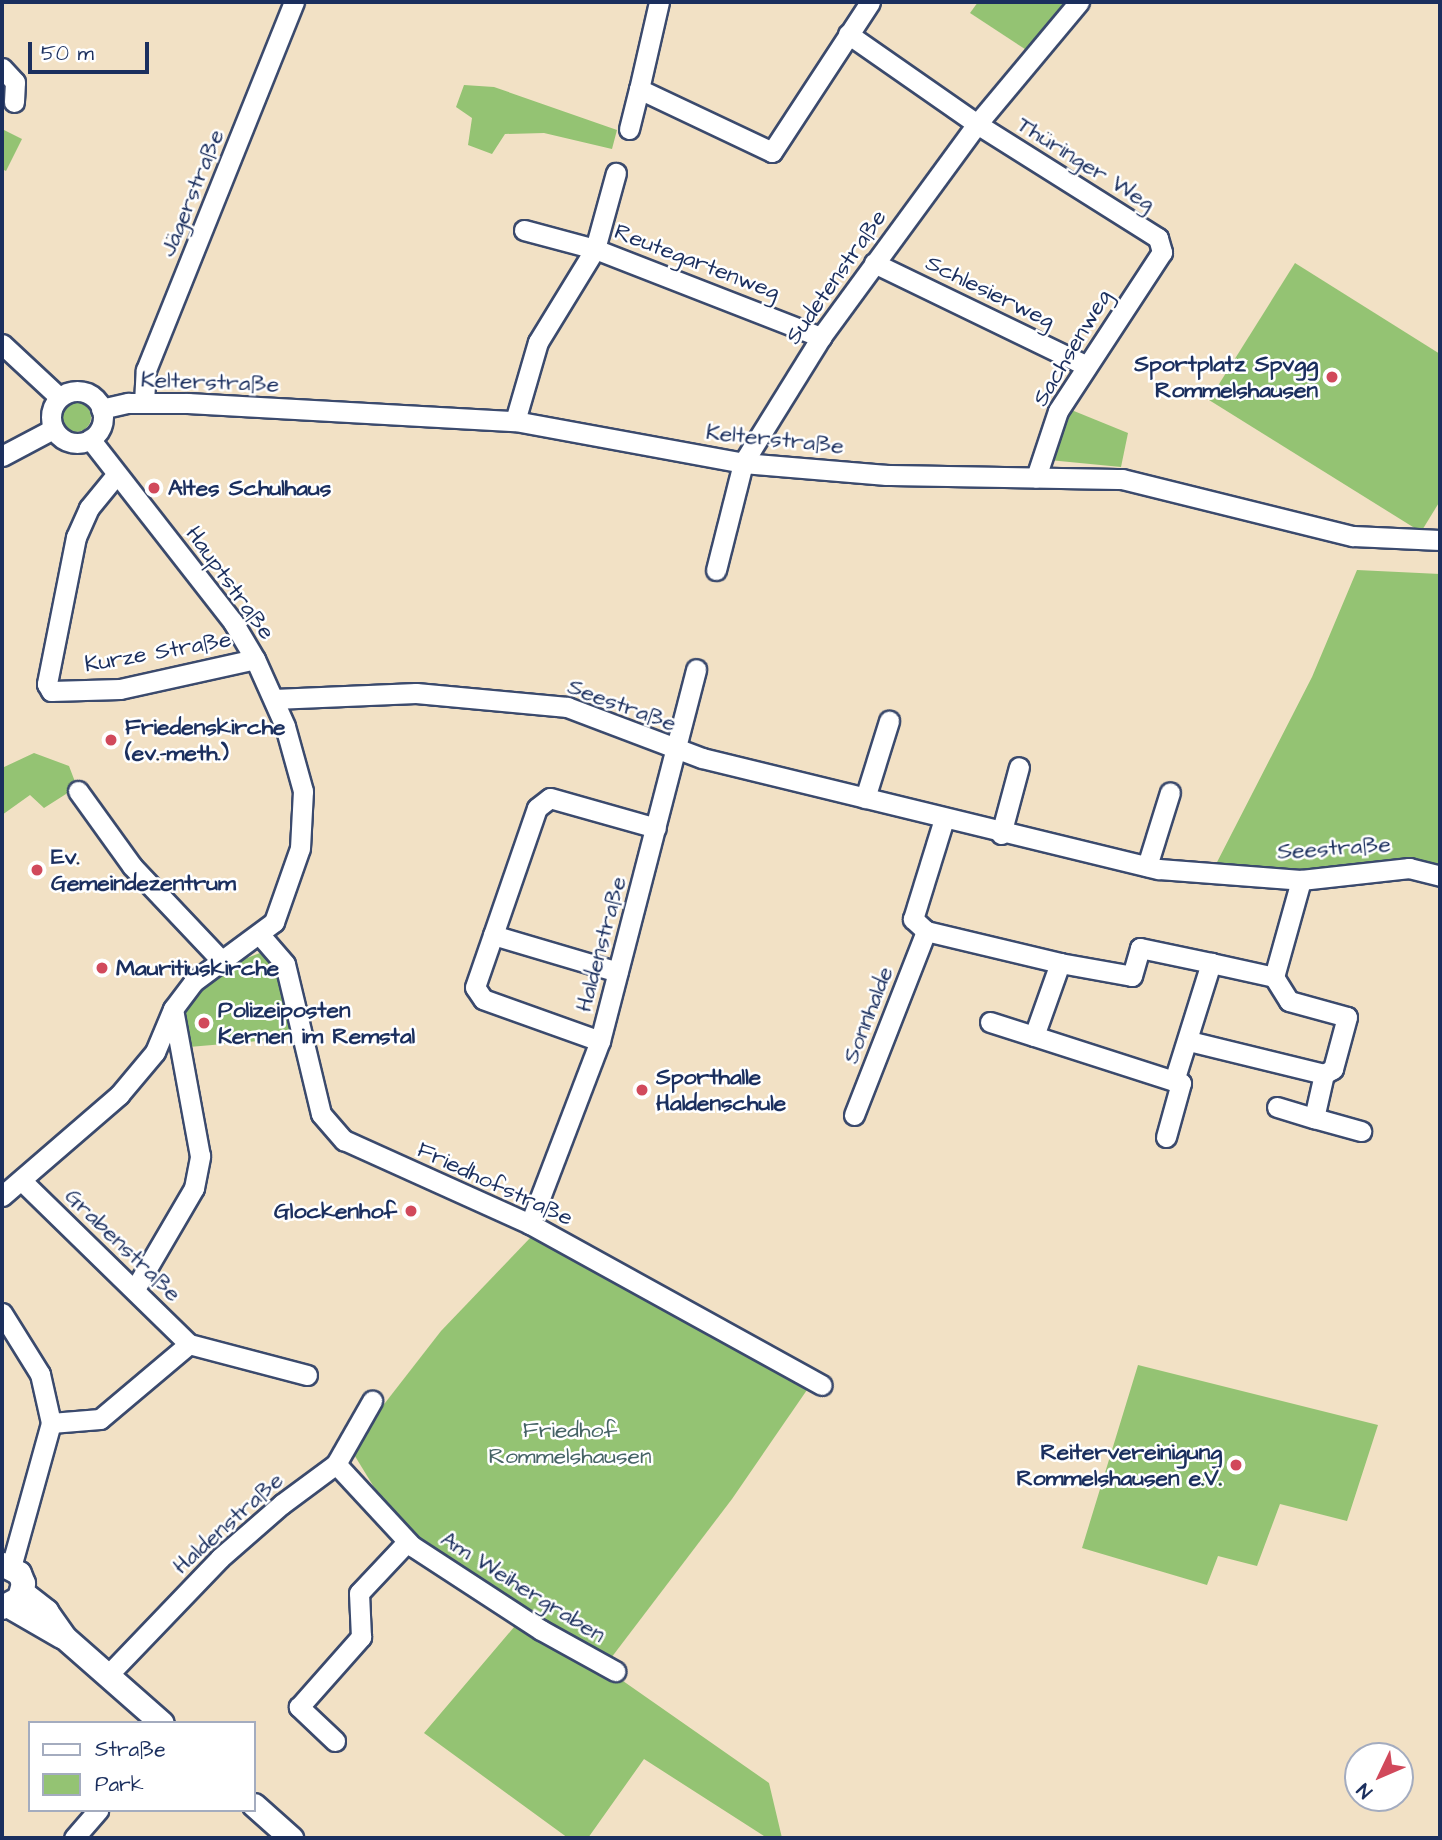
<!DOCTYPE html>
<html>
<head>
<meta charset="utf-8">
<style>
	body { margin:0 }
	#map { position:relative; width:1442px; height:1840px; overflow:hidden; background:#f2e1c5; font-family:"Architects Daughter",sans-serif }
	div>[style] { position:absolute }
	.green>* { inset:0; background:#94c373 }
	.round { border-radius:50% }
	.roads { filter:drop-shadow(2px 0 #3b4a6d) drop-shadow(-2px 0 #3b4a6d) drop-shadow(0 2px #3b4a6d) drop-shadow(0 -2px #3b4a6d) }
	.minor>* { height:19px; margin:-9.5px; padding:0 9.5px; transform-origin:9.5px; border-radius:9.5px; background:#fff }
	.minor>.ring { margin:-9.5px; padding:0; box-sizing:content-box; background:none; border:19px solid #fff; border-radius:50% }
	.major>* { height:23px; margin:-11.5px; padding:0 11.5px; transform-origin:11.5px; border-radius:11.5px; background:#fff }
	.dots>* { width:19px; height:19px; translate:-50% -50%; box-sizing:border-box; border:4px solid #fff; border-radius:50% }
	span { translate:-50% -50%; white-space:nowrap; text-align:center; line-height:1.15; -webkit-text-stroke:5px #fff; paint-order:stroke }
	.street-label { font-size:23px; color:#1b2f5e }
	.poi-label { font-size:23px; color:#1b2f5e; font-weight:700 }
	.right { translate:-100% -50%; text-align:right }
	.left { translate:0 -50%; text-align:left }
	.park-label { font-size:23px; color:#456365 }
	.frame { position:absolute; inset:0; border:4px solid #1b2f5e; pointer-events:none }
	.legend { position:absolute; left:28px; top:1721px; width:228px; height:91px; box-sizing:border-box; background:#fff; border:2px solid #a4acbf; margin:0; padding:9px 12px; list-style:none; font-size:21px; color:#1b2f5e }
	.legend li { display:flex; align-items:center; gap:14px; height:35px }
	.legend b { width:35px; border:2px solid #a4acbf }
	.north { position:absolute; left:1344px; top:1742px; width:70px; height:70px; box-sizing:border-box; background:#fff; border:2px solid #a4acbf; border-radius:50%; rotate:226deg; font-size:19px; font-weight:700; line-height:28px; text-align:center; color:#1b2f5e }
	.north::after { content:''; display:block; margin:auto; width:24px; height:32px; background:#d1495b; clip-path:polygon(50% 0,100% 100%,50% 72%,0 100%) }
	.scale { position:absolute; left:28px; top:42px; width:121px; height:32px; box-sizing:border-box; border:4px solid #1b2f5e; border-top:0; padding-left:9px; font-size:21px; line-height:24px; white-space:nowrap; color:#1b2f5e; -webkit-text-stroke:5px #fff; paint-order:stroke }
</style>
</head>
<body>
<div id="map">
	<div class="green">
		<i style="clip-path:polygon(978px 2px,1075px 2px,1031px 53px,970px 13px)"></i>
		<i style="clip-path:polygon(464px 85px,494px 87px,617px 130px,612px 149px,544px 133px,505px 134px,492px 154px,468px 145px,472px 118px,456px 107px)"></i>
		<i style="clip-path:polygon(2px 129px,22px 139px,6px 171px,2px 169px)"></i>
		<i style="clip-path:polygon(1295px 263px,1440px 354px,1440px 501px,1421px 532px,1209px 400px)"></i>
		<i class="round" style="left:61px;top:402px;width:30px;height:30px"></i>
		<i style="clip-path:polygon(1069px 409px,1128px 433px,1121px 467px,1049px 460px)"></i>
		<i style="clip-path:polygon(1357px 570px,1440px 574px,1440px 870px,1213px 870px,1312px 677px)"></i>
		<i style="clip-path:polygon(34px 753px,69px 766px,77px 787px,44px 808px,30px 795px,2px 815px,2px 768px)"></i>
		<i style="clip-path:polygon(265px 951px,279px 968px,293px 1038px,189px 1047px,181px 1011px,227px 966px)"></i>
		<i style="clip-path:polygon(531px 1237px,809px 1387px,732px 1499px,608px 1662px,418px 1537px,380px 1497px,350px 1448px,441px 1331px)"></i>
		<i style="clip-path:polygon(1138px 1365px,1378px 1425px,1347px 1521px,1280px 1504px,1257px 1566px,1218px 1556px,1207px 1585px,1082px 1548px)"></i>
		<i style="clip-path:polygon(520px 1620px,613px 1674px,769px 1783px,782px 1838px,767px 1838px,644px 1759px,588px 1838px,568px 1838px,424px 1733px)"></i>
	</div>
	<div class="roads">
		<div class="minor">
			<i style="left:659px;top:2px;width:89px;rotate:102.9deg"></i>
			<i style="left:639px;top:89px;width:147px;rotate:25.3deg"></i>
			<i style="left:772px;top:152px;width:179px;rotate:-56.8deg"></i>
			<i style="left:848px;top:34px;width:157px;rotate:34.9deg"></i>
			<i style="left:977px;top:124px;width:214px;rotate:32.2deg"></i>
			<i style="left:1158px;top:238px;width:15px;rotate:74deg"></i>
			<i style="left:1162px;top:252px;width:190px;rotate:123.2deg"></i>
			<i style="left:1058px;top:411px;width:70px;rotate:108.4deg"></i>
			<i style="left:2px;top:68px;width:19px;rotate:47deg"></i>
			<i style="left:15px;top:82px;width:20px;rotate:93deg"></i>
			<i style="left:629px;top:129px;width:41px;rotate:-76deg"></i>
			<i style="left:524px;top:230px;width:73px;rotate:15deg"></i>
			<i style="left:595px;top:249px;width:243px;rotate:21.3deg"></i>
			<i style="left:874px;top:263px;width:234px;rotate:25.8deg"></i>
			<i style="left:2px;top:344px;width:78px;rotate:42.9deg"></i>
			<i class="ring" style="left:51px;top:391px;width:33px;height:33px"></i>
			<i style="left:144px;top:403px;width:33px;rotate:-87deg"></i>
			<i style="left:146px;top:370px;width:397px;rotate:-68.1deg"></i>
			<i style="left:101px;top:409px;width:28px;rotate:-13deg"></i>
			<i style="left:128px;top:403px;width:60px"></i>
			<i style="left:188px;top:403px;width:327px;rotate:3.2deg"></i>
			<i style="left:515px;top:421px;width:232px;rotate:10.4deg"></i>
			<i style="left:743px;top:463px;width:144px;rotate:4.8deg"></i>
			<i style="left:886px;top:475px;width:236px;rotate:1deg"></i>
			<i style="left:1122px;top:479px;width:238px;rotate:13.9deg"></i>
			<i style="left:1353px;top:536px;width:87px;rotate:2.6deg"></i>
			<i style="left:515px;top:421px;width:82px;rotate:-73.8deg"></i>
			<i style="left:538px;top:342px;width:109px;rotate:-58.5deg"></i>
			<i style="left:595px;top:249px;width:79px;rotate:-74.6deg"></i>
			<i style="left:2px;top:456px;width:58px;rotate:-27.9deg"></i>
			<i style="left:116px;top:475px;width:43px;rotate:129.3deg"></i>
			<i style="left:89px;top:508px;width:32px;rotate:114deg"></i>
			<i style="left:76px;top:537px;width:150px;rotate:101.2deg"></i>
			<i style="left:47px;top:684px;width:8px;rotate:60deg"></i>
			<i style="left:51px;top:691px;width:69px;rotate:-1.7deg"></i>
			<i style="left:120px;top:689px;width:138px;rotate:-12.5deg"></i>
			<i style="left:716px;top:570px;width:110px;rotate:-75.8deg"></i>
			<i style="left:743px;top:463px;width:148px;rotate:-58.2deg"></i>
			<i style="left:821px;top:337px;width:264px;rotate:-53.8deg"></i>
			<i style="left:977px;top:124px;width:159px;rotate:-50.1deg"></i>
			<i style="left:274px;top:699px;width:142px;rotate:-2.4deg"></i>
			<i style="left:416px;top:693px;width:152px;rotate:5.3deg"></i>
			<i style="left:567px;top:707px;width:144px;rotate:20.7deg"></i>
			<i style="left:702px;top:758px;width:470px;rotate:13.7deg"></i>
			<i style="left:1159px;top:869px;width:142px;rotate:4.4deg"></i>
			<i style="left:1301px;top:880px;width:109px;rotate:-6.3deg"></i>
			<i style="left:1409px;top:868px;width:32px;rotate:14deg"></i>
			<i style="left:78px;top:791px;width:92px;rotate:54.2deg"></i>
			<i style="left:132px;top:866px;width:128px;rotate:46.6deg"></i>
			<i style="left:865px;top:798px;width:81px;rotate:-72.7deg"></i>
			<i style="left:1001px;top:834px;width:69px;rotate:-75deg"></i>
			<i style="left:1147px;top:866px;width:77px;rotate:-72.7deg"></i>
			<i style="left:926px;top:931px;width:138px;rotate:13.4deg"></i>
			<i style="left:1060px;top:963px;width:77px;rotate:109.6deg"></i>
			<i style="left:1034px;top:1036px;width:147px;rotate:17.8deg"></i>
			<i style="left:1174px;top:1081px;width:124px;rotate:-72.6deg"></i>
			<i style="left:1211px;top:963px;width:65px;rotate:12.5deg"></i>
			<i style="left:1274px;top:977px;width:101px;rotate:-74.4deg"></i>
			<i style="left:260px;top:935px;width:38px;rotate:49deg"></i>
			<i style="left:285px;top:964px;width:154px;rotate:76.5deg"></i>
			<i style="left:321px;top:1114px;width:35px;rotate:49deg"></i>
			<i style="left:344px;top:1140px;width:204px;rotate:24.3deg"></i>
			<i style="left:530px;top:1224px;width:333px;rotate:28.9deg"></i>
			<i style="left:493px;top:935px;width:130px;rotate:16.5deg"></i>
			<i style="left:1060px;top:963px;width:73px;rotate:10.2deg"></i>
			<i style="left:1132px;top:976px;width:29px;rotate:-74deg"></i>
			<i style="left:1140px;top:948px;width:73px;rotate:11.9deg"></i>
			<i style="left:1274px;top:977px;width:28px;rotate:58deg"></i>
			<i style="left:1289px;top:1001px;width:60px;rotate:15.4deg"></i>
			<i style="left:1347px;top:1017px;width:54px;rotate:105.1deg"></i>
			<i style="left:1333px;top:1069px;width:10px;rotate:151deg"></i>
			<i style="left:1324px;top:1074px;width:45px;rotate:102.8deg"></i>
			<i style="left:1314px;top:1118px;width:49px;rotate:15.5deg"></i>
			<i style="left:990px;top:1022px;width:46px;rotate:17.7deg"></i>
			<i style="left:600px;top:1041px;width:124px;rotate:-160.3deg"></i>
			<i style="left:483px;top:999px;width:14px;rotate:-124deg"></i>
			<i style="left:475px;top:987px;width:189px;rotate:-70.9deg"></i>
			<i style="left:537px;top:808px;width:16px;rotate:-38deg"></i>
			<i style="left:550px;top:798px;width:110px;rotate:15.8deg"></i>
			<i style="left:1189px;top:1041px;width:139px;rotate:13.7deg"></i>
			<i style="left:1277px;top:1107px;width:39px;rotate:17deg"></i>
			<i style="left:854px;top:1115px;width:198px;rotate:-68.6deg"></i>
			<i style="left:926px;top:931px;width:18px;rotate:-137deg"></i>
			<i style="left:913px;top:919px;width:105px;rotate:-72.8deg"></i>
			<i style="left:1166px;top:1137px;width:56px;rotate:-74.5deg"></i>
			<i style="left:1181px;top:1083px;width:7px;rotate:-164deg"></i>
			<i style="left:22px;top:1181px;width:233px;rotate:44.3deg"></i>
			<i style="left:2px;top:1196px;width:155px;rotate:-40.8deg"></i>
			<i style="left:119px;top:1095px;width:56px;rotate:-50.1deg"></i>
			<i style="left:155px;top:1052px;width:47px;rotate:-67.3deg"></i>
			<i style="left:173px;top:1009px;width:34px;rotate:-53deg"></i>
			<i style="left:193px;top:982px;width:101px;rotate:-36.5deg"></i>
			<i style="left:274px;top:922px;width:78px;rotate:-70.6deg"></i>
			<i style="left:300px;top:848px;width:57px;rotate:-87deg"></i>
			<i style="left:303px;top:791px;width:67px;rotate:-105.5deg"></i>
			<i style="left:285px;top:726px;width:73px;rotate:-114.1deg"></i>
			<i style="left:255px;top:659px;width:43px;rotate:-120.7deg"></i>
			<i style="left:233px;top:622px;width:232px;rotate:-128deg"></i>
			<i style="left:530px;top:1224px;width:196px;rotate:-69.1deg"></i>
			<i style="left:600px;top:1041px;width:384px;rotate:-75.5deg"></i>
			<i style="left:135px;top:1289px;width:117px;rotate:-59.7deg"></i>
			<i style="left:194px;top:1188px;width:33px;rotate:-79deg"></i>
			<i style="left:200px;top:1156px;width:149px;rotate:-100.4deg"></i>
			<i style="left:2px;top:1313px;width:72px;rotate:58.1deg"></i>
			<i style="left:40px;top:1374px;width:50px;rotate:77.3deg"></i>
			<i style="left:51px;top:1423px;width:149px;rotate:105.5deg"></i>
			<i style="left:51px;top:1423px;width:49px;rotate:-4.7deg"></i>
			<i style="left:100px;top:1419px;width:116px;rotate:-40.1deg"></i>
			<i style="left:189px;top:1344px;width:122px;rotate:14.7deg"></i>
			<i style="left:336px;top:1464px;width:112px;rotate:47.2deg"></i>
			<i style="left:412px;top:1546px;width:154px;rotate:33.1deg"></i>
			<i style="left:541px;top:1630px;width:85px;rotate:29deg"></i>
			<i style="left:107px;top:1676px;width:163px;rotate:-46.2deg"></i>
			<i style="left:220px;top:1558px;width:82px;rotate:-41.1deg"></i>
			<i style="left:282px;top:1504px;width:67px;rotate:-36.5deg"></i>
			<i style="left:336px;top:1464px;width:73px;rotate:-60.3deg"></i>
			<i style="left:335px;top:1741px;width:50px;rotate:-136.6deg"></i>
			<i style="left:299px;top:1707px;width:94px;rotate:-48.5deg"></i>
			<i style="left:361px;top:1637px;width:44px;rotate:-92.6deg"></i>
			<i style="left:359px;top:1593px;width:70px;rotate:-46.7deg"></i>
			<i style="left:74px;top:1838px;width:37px;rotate:-49deg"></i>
		</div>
		<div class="major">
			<i style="left:2px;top:1564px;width:19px;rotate:28deg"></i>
			<i style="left:19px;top:1573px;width:11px;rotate:68deg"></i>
			<i style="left:23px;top:1583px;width:16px;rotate:105deg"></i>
			<i style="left:19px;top:1598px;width:19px;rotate:152deg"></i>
			<i style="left:22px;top:1592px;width:31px;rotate:38deg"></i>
			<i style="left:46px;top:1611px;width:32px;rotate:55deg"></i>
			<i style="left:64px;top:1637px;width:130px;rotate:41.3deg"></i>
			<i style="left:9px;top:1606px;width:60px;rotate:30deg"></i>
			<i style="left:254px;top:1805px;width:50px;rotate:41.7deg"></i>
		</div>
	</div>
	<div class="dots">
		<i style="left:1332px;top:377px;background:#d1495b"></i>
		<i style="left:154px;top:488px;background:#d1495b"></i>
		<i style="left:111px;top:740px;background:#d1495b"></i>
		<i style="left:37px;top:870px;background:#d1495b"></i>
		<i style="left:102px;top:968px;background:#d1495b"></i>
		<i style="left:204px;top:1023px;background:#d1495b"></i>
		<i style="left:642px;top:1090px;background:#d1495b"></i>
		<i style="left:411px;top:1211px;background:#d1495b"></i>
		<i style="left:1236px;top:1465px;background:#d1495b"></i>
	</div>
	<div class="street-label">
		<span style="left:1086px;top:164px;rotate:32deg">Thüringer Weg</span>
		<span style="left:192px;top:193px;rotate:-68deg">Jägerstraße</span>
		<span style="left:697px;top:262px;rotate:21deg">Reutegartenweg</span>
		<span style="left:836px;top:277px;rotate:-55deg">Sudetenstraße</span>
		<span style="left:990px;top:292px;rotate:26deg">Schlesierweg</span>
		<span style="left:1072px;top:348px;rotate:-59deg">Sachsenweg</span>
		<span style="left:210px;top:382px;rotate:2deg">Kelterstraße</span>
		<span style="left:775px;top:439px;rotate:6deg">Kelterstraße</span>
		<span style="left:230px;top:583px;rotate:54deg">Hauptstraße</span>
		<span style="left:158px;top:652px;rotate:-10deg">Kurze Straße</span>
		<span style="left:622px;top:705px;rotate:20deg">Seestraße</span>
		<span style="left:1334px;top:848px;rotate:-4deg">Seestraße</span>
		<span style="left:601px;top:944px;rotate:-75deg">Haldenstraße</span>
		<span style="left:868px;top:1015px;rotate:-69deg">Sonnhalde</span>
		<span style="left:495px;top:1184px;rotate:25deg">Friedhofstraße</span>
		<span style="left:123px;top:1245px;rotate:44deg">Grabenstraße</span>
		<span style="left:228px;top:1523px;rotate:-42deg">Haldenstraße</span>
		<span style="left:523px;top:1587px;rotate:32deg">Am Weihergraben</span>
	</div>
	<div class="poi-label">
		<span class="right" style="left:1318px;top:377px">Sportplatz Spvgg<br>Rommelshausen</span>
		<span class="left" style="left:168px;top:488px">Altes Schulhaus</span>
		<span class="left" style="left:125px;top:740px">Friedenskirche<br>(ev.-meth.)</span>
		<span class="left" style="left:51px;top:870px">Ev.<br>Gemeindezentrum</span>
		<span class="left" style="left:116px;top:968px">Mauritiuskirche</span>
		<span class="left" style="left:218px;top:1023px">Polizeiposten<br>Kernen im Remstal</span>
		<span class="left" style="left:656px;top:1090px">Sporthalle<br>Haldenschule</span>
		<span class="right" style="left:397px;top:1211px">Glockenhof</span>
		<span class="right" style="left:1222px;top:1465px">Reitervereinigung<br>Rommelshausen e.V.</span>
	</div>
	<div class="park-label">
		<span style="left:570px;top:1443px">Friedhof<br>Rommelshausen</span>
	</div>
	<div class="frame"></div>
	<ul class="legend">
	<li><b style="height:9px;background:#fff"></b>Straße</li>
	<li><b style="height:19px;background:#94c373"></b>Park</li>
	</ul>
	<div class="north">N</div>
	<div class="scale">50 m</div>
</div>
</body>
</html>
